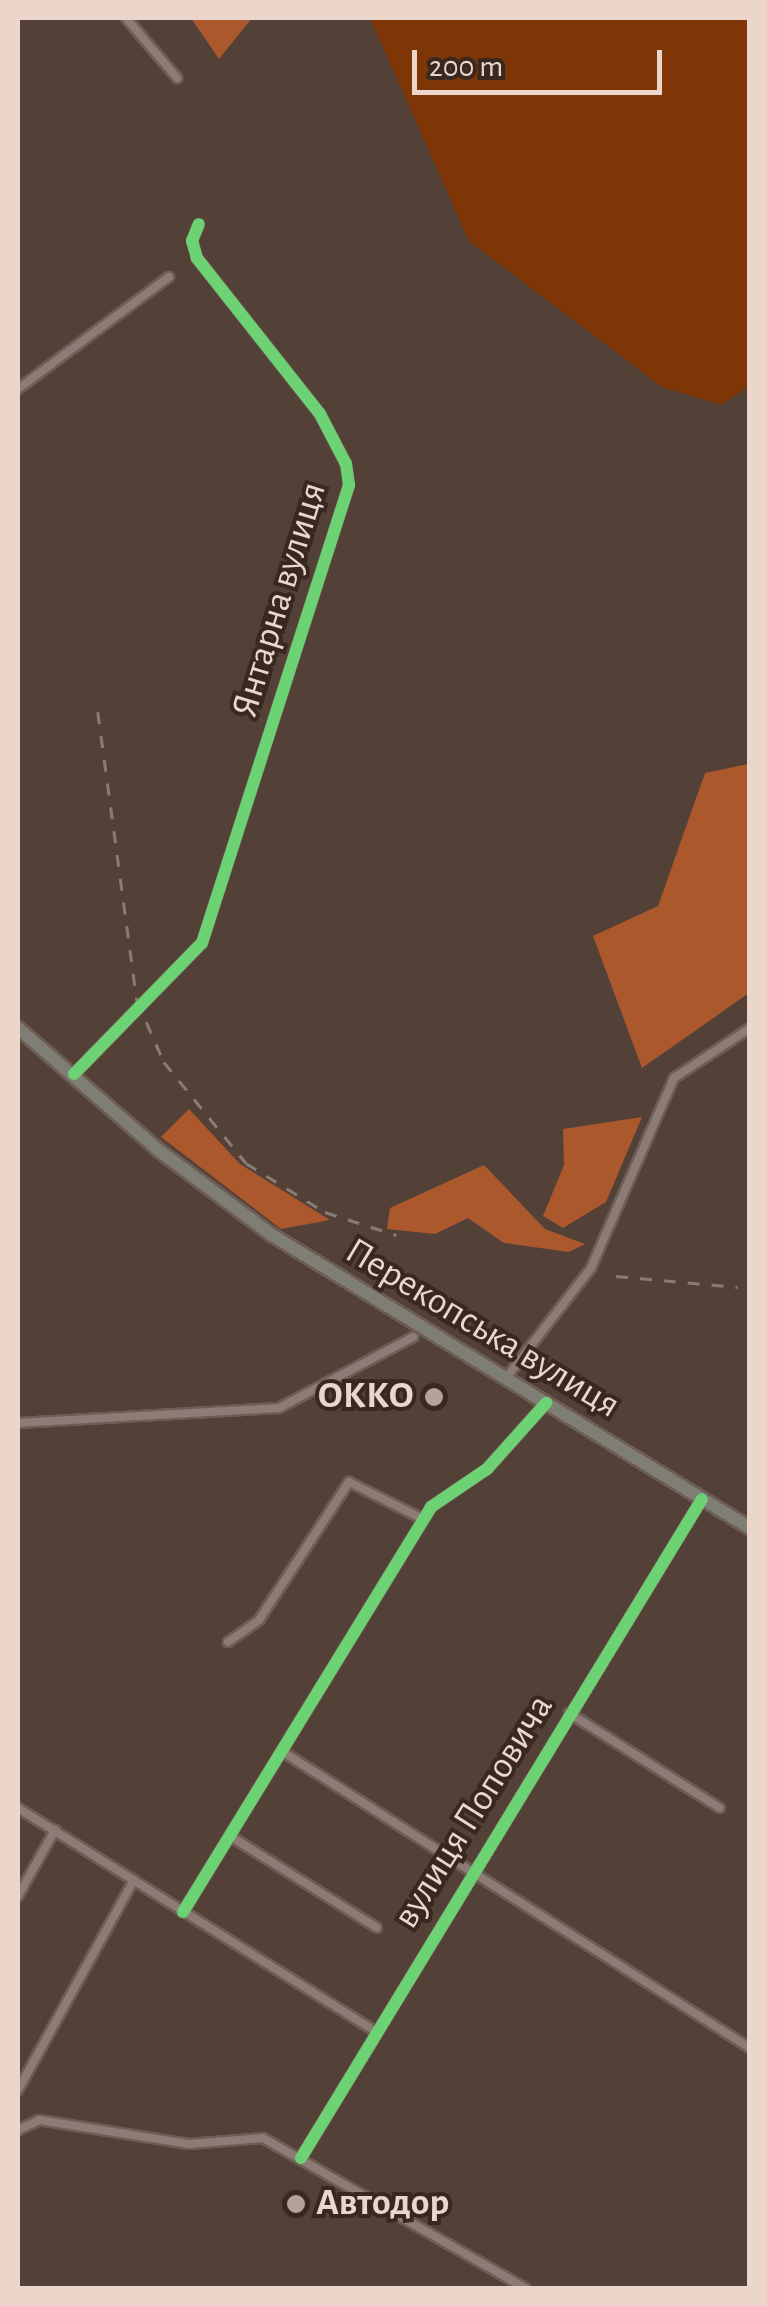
<!DOCTYPE html>
<html>
<head>
<meta charset="utf-8">
<style>
	body { margin:0 }
	#map { position:relative; width:767px; height:2306px; overflow:hidden; background:#534037; font-family:"Alegreya Sans",sans-serif }
	div>[style] { position:absolute }
	.green>* { inset:0; background:#7f3607 }
	.forest>* { inset:0; background:#ab582d }
	.roads { filter:drop-shadow(2px 0 #6d5d55) drop-shadow(-2px 0 #6d5d55) drop-shadow(0 2px #6d5d55) drop-shadow(0 -2px #6d5d55) }
	.street>* { height:8px; margin:-4px; padding:0 4px; transform-origin:4px; border-radius:4px; background:#8c7c75 }
	.primary>* { height:12px; margin:-6px; padding:0 6px; transform-origin:6px; border-radius:6px; background:#7e7e75 }
	.rail>* { height:2.5px; margin-top:-1.25px; transform-origin:0; background:repeating-linear-gradient(90deg,#8a7c73 0 12px,transparent 0 24px) }
	.cycleway>* { height:12px; margin:-6px; padding:0 6px; transform-origin:6px; border-radius:6px; background:#6cd273 }
	.dots>* { width:28px; height:28px; translate:-50% -50%; box-sizing:border-box; border:5px solid #382820; border-radius:50% }
	span { translate:-50% -50%; white-space:nowrap; text-align:center; line-height:1.15; -webkit-text-stroke:8px #382820; paint-order:stroke }
	.street-label { font-size:38px; color:#ecd6cc }
	.poi-label { font-size:38px; color:#ecd6cc; font-weight:700 }
	.right { translate:-100% -50%; text-align:right }
	.left { translate:0 -50%; text-align:left }
	.frame { position:absolute; inset:0; border:20px solid #ecd6cc; pointer-events:none }
	.scale { position:absolute; left:412px; top:50px; width:250px; height:45px; box-sizing:border-box; border:5px solid #ecd6cc; border-top:0; padding-left:12px; font-size:30px; line-height:35px; white-space:nowrap; color:#ecd6cc; -webkit-text-stroke:8px #382820; paint-order:stroke }
</style>
</head>
<body>
<div id="map">
	<div class="green">
		<i style="clip-path:polygon(370px 18px,749px 18px,749px 386px,721px 405px,662px 387px,469px 241px)"></i>
	</div>
	<div class="forest">
		<i style="clip-path:polygon(191px 18px,252px 18px,219px 59px)"></i>
		<i style="clip-path:polygon(748px 764px,749px 993px,642px 1068px,593px 936px,658px 906px,705px 773px)"></i>
		<i style="clip-path:polygon(189px 1109px,240px 1164px,330px 1220px,281px 1229px,161px 1137px)"></i>
		<i style="clip-path:polygon(642px 1117px,606px 1202px,563px 1228px,543px 1216px,564px 1165px,563px 1129px)"></i>
		<i style="clip-path:polygon(484px 1165px,545px 1229px,585px 1244px,569px 1252px,504px 1243px,468px 1218px,435px 1234px,387px 1229px,390px 1208px)"></i>
	</div>
	<div class="roads">
		<div class="street">
			<i style="left:126px;top:18px;width:79px;rotate:49.6deg"></i>
			<i style="left:18px;top:389px;width:188px;rotate:-36.6deg"></i>
			<i style="left:74px;top:1074px;width:183px;rotate:-45.7deg"></i>
			<i style="left:202px;top:943px;width:481px;rotate:-72.2deg"></i>
			<i style="left:349px;top:485px;width:21px;rotate:-98deg"></i>
			<i style="left:346px;top:464px;width:56px;rotate:-117.5deg"></i>
			<i style="left:320px;top:414px;width:199px;rotate:-128.3deg"></i>
			<i style="left:197px;top:258px;width:18px;rotate:-106deg"></i>
			<i style="left:192px;top:241px;width:18px;rotate:-68deg"></i>
			<i style="left:506px;top:1378px;width:139px;rotate:-52.3deg"></i>
			<i style="left:591px;top:1268px;width:207px;rotate:-66.4deg"></i>
			<i style="left:674px;top:1078px;width:91px;rotate:-33.3deg"></i>
			<i style="left:18px;top:1423px;width:261px;rotate:-3.3deg"></i>
			<i style="left:279px;top:1408px;width:152px;rotate:-27.9deg"></i>
			<i style="left:228px;top:1642px;width:38px;rotate:-35deg"></i>
			<i style="left:259px;top:1620px;width:165px;rotate:-56.9deg"></i>
			<i style="left:349px;top:1482px;width:83px;rotate:26.6deg"></i>
			<i style="left:569px;top:1713px;width:178px;rotate:32.2deg"></i>
			<i style="left:283px;top:1752px;width:553px;rotate:32.37deg"></i>
			<i style="left:18px;top:1808px;width:423px;rotate:32deg"></i>
			<i style="left:230px;top:1836px;width:173px;rotate:32deg"></i>
			<i style="left:18px;top:1896px;width:76px;rotate:-60.7deg"></i>
			<i style="left:183px;top:1912px;width:475px;rotate:-58.5deg"></i>
			<i style="left:431px;top:1507px;width:68px;rotate:-34.2deg"></i>
			<i style="left:487px;top:1469px;width:89px;rotate:-48.2deg"></i>
			<i style="left:18px;top:2090px;width:240px;rotate:-61.1deg"></i>
			<i style="left:18px;top:2130px;width:23px;rotate:-25deg"></i>
			<i style="left:39px;top:2120px;width:152px;rotate:9.1deg"></i>
			<i style="left:189px;top:2144px;width:74px;rotate:-4.6deg"></i>
			<i style="left:263px;top:2138px;width:302px;rotate:29.8deg"></i>
			<i style="left:301px;top:2158px;width:771px;rotate:-58.68deg"></i>
		</div>
		<div class="primary">
			<i style="left:18px;top:1028px;width:184px;rotate:41deg"></i>
			<i style="left:157px;top:1149px;width:144px;rotate:36.8deg"></i>
			<i style="left:272px;top:1235px;width:561px;rotate:31.51deg"></i>
		</div>
	</div>
	<div class="rail">
		<i style="left:98px;top:712px;width:291px;rotate:82.3deg"></i>
		<i style="left:137px;top:1000px;width:68px;rotate:66.5deg"></i>
		<i style="left:164px;top:1062px;width:130px;rotate:50.9deg"></i>
		<i style="left:246px;top:1163px;width:93px;rotate:31.8deg"></i>
		<i style="left:325px;top:1212px;width:75px;rotate:17.9deg"></i>
		<i style="left:616px;top:1276px;width:122px;rotate:5.2deg"></i>
	</div>
	<div class="cycleway">
		<i style="left:74px;top:1074px;width:183px;rotate:-45.7deg"></i>
		<i style="left:202px;top:943px;width:481px;rotate:-72.2deg"></i>
		<i style="left:349px;top:485px;width:21px;rotate:-98deg"></i>
		<i style="left:346px;top:464px;width:56px;rotate:-117.5deg"></i>
		<i style="left:320px;top:414px;width:199px;rotate:-128.3deg"></i>
		<i style="left:197px;top:258px;width:18px;rotate:-106deg"></i>
		<i style="left:192px;top:241px;width:18px;rotate:-68deg"></i>
		<i style="left:183px;top:1912px;width:475px;rotate:-58.5deg"></i>
		<i style="left:431px;top:1507px;width:68px;rotate:-34.2deg"></i>
		<i style="left:487px;top:1469px;width:89px;rotate:-48.2deg"></i>
		<i style="left:301px;top:2158px;width:771px;rotate:-58.68deg"></i>
	</div>
	<div class="dots">
		<i style="left:434px;top:1397px;background:#b6a298"></i>
		<i style="left:296px;top:2204px;background:#b6a298"></i>
	</div>
	<div class="street-label">
		<span style="left:280px;top:600px;rotate:-73deg">Янтарна вулиця</span>
		<span style="left:482px;top:1329px;rotate:31deg">Перекопська вулиця</span>
		<span style="left:474px;top:1812px;rotate:-58deg">вулиця Поповича</span>
	</div>
	<div class="poi-label">
		<span class="right" style="left:414px;top:1397px">ОККО</span>
		<span class="left" style="left:316px;top:2204px">Автодор</span>
	</div>
	<div class="frame"></div>
	<div class="scale">200 m</div>
</div>
</body>
</html>
